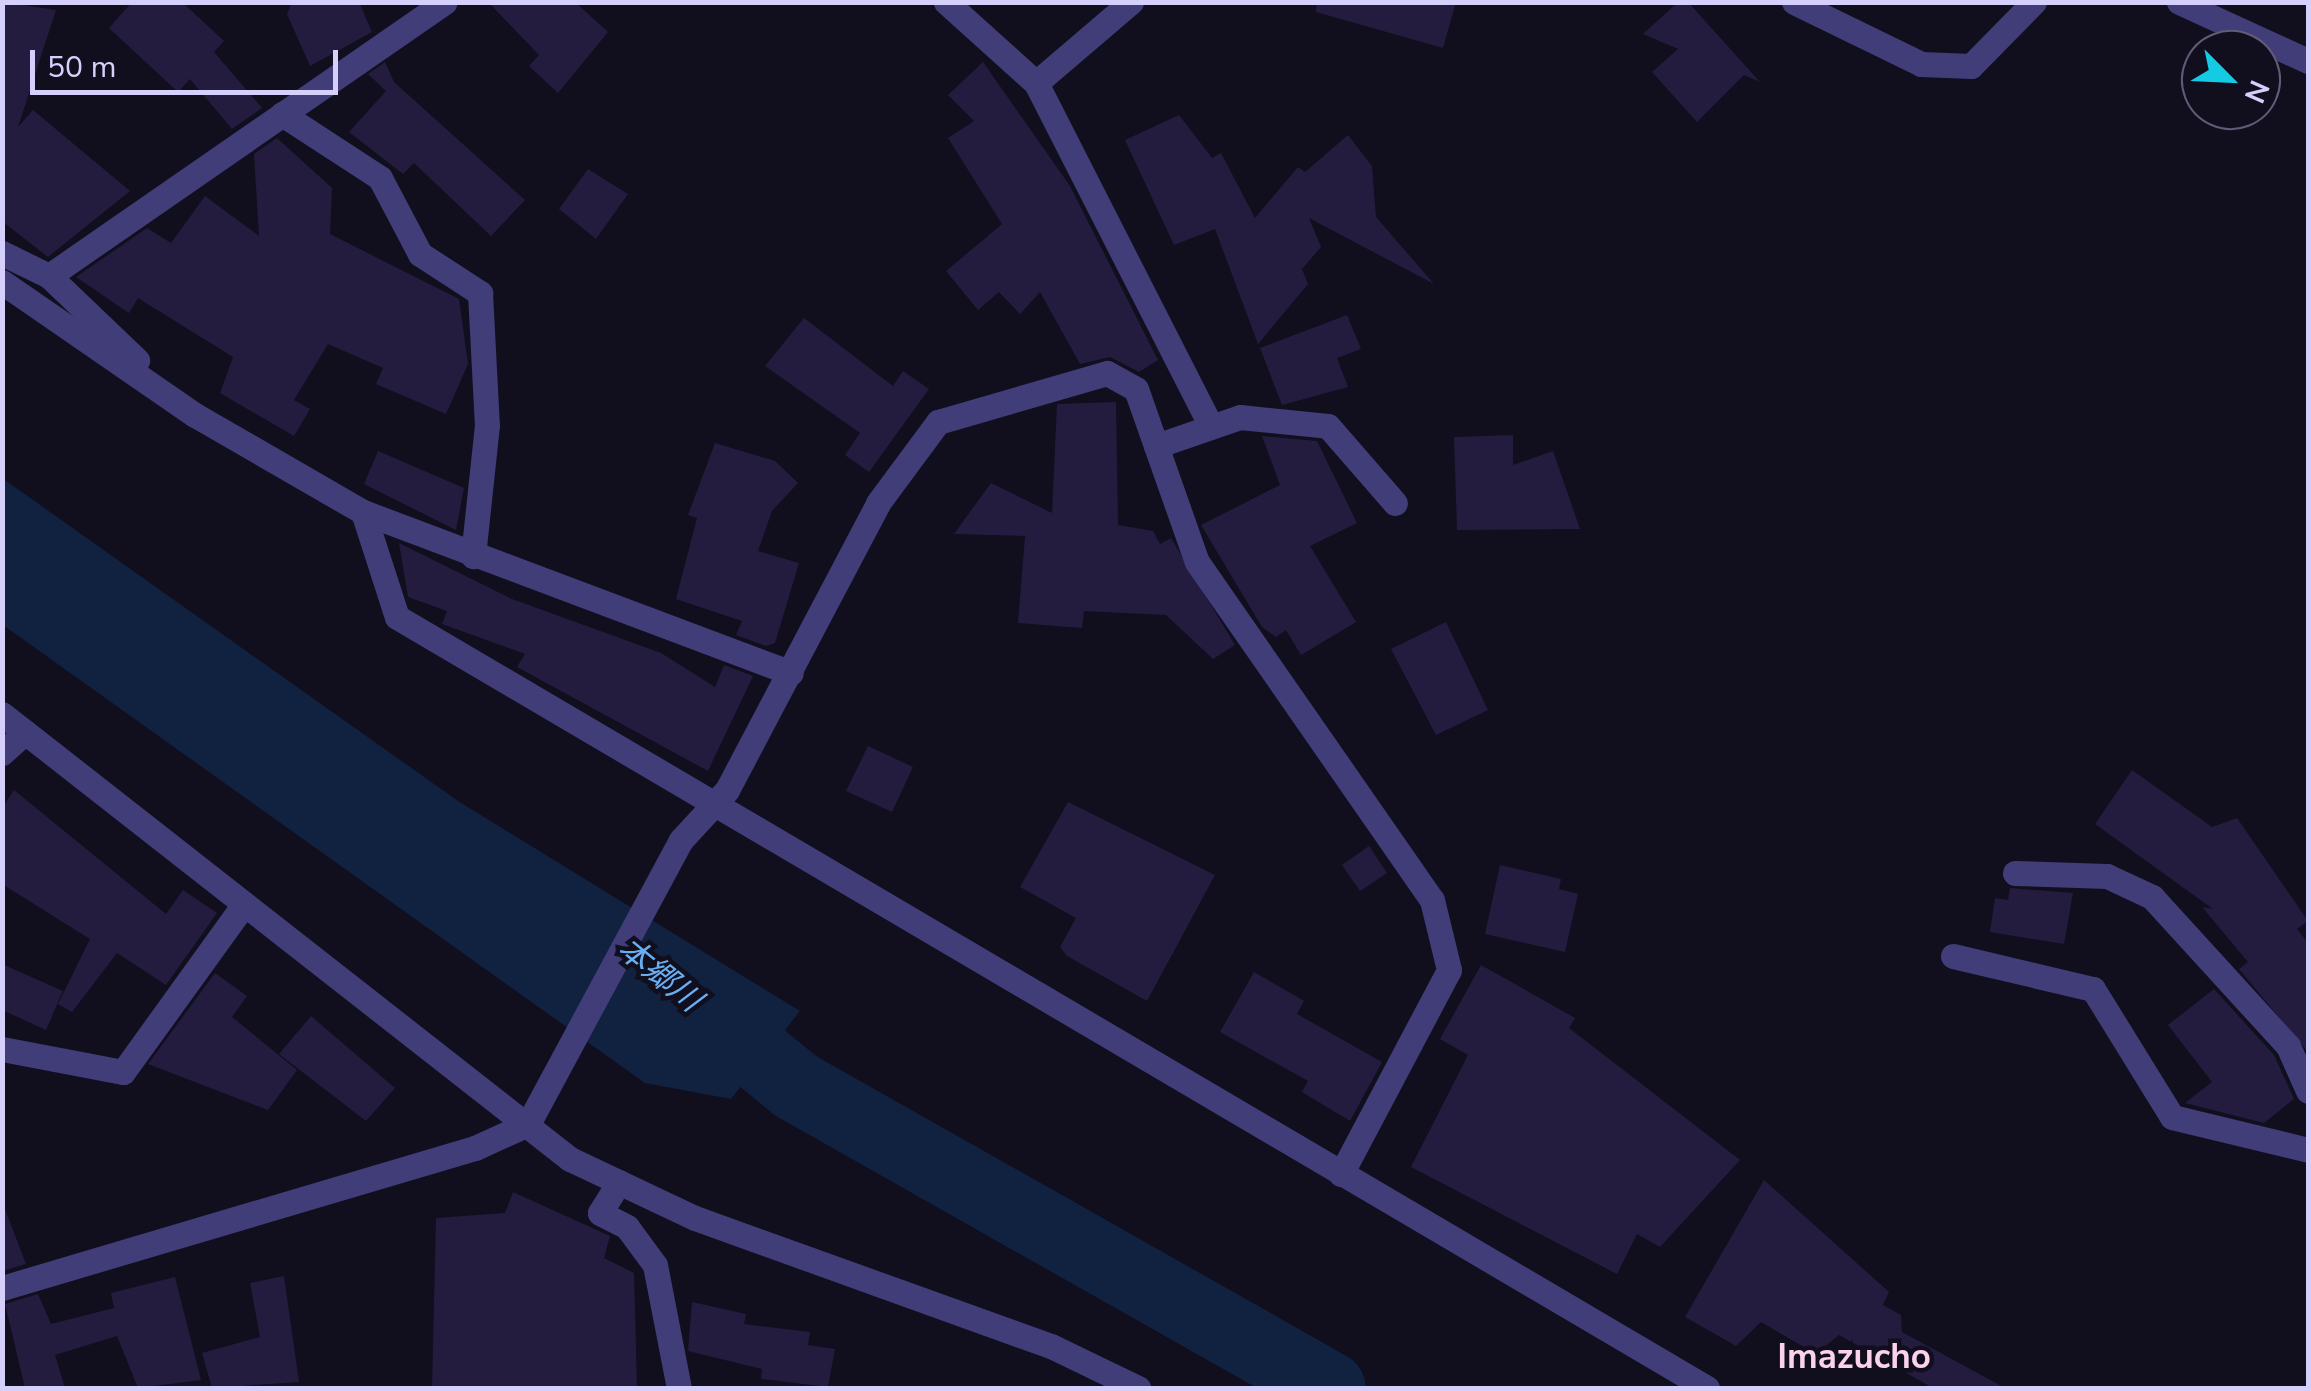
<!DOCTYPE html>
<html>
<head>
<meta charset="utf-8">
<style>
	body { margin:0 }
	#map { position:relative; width:2311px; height:1391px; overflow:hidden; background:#110e1e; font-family:"Nunito Sans","Noto Sans JP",sans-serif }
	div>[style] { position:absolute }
	.water>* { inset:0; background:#112240 }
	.river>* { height:72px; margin:-36px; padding:0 36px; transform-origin:36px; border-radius:36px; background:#112240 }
	.building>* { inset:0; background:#231c3e }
	.minor>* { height:25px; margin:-12.5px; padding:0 12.5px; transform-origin:12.5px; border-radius:12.5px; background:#403d79 }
	.tertiary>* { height:25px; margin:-12.5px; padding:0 12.5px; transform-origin:12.5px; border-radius:12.5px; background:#403d79 }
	span { translate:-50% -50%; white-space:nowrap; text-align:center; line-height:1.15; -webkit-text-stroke:9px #110e1e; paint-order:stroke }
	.water-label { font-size:32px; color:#67aff2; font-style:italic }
	.quarter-label { font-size:35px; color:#fbd2eb; font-weight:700 }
	.frame { position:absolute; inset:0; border:5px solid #d5d0fb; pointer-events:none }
	.north { position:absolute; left:2181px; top:30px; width:100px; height:100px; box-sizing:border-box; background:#110e1e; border:2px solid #5f5c76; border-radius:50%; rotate:114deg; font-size:28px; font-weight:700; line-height:40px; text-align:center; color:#d5d0fb }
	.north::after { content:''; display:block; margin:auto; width:35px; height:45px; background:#14cbe3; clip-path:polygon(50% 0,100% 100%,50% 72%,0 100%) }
	.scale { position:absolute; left:30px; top:50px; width:308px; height:45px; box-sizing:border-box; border:5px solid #d5d0fb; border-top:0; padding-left:12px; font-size:30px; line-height:35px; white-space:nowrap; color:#d5d0fb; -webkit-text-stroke:8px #110e1e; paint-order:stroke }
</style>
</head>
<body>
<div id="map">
	<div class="water">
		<i style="clip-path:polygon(2px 478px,458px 801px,800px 1011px,731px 1099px,645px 1083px,3px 625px)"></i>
	</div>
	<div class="river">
		<i style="left:686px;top:996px;width:142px;rotate:39.3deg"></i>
		<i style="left:796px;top:1086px;width:613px;rotate:29.49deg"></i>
	</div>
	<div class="building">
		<i style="clip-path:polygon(2px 2px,56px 10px,18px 127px,33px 110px,130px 191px,48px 257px,2px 221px)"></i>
		<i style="clip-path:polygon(132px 2px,182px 2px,224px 41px,214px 52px,262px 108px,232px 129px,190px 79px,178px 92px,109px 28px)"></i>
		<i style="clip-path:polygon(292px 2px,359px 2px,372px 32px,310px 66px,287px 14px)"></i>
		<i style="clip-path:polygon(488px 2px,575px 2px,608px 32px,558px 93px,529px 66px,539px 55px)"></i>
		<i style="clip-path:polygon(1317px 2px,1456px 2px,1443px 48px,1316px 12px)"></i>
		<i style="clip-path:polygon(1678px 2px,1688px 2px,1760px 82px,1744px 75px,1697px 122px,1652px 72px,1678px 49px,1643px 34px)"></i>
		<i style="clip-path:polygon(385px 62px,394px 82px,525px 200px,491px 236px,414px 163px,403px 174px,349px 132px,386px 91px,368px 74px)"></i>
		<i style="clip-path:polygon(983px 62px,1070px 186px,1158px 360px,1139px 372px,1110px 357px,1080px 364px,1040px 292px,1020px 314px,999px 292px,978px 310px,946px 271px,1002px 224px,948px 138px,974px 121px,948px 95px)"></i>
		<i style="clip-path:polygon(1179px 115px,1212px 158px,1221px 153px,1255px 218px,1298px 167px,1305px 172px,1348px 135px,1372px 166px,1376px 217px,1434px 284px,1309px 218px,1321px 247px,1302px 269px,1308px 284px,1258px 344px,1215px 229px,1174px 245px,1125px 140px)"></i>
		<i style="clip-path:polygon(277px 138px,332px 188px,330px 234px,459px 299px,468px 364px,446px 414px,376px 384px,383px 368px,328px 344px,294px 400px,310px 409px,294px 436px,220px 393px,233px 357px,138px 298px,129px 313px,76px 277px,147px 228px,171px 243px,205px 196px,259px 236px,254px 154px)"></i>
		<i style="clip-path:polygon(588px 169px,628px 194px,596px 239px,559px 209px)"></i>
		<i style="clip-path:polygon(1347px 315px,1361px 349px,1337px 358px,1348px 387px,1282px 405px,1260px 348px)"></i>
		<i style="clip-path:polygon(804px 318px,893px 386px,903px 371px,929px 389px,869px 472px,845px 455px,860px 433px,765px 366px)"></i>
		<i style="clip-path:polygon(1116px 402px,1118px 525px,1153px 531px,1160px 544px,1171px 538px,1235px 645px,1213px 659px,1166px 615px,1084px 611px,1082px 628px,1018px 623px,1025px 536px,954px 534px,991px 483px,1052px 513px,1057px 404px)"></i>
		<i style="clip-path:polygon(1513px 435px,1513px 465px,1553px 451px,1580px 529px,1457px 530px,1454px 437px)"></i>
		<i style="clip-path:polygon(1262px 436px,1317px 441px,1357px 523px,1310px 546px,1356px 622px,1301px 655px,1286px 630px,1276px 637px,1262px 627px,1201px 525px,1280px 485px)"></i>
		<i style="clip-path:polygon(715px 443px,775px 461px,798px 483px,772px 511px,758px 551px,799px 563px,775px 643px,766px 646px,736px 635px,742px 621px,676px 599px,697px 518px,688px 515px)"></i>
		<i style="clip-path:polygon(378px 451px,464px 488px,456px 530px,364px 484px)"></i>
		<i style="clip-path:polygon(399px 543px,512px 599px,661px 653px,715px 687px,724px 665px,753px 676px,708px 771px,517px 667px,525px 654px,442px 624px,447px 611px,408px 597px)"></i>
		<i style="clip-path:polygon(1446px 622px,1488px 710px,1436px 735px,1391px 649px)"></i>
		<i style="clip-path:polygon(868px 746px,913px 767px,892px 812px,846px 791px)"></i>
		<i style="clip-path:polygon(2132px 770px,2212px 827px,2237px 818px,2308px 921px,2297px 929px,2308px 943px,2308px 1052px,2239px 969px,2248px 962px,2202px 907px,2213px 909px,2095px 824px)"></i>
		<i style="clip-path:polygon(14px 790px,166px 914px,183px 890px,217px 913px,166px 985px,117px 953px,72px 1012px,58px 1004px,90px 939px,2px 884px,2px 808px)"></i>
		<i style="clip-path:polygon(1068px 802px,1215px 875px,1147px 1001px,1067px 956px,1060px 947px,1076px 918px,1020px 887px)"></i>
		<i style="clip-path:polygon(1369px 846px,1387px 873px,1360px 891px,1342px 865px)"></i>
		<i style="clip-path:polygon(1500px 865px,1561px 879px,1559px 889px,1578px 894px,1565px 952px,1485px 934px)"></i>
		<i style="clip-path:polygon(2010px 888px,2073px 893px,2064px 944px,1990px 932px,1995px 898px,2008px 900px)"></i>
		<i style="clip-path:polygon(2px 964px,63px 991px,46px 1030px,2px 1010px)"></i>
		<i style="clip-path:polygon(1481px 965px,1575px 1018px,1569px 1028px,1740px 1160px,1660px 1247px,1637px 1234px,1617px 1274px,1411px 1167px,1468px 1055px,1440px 1039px)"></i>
		<i style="clip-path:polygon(1254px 972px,1304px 1001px,1297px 1014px,1382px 1062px,1350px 1121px,1302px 1092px,1308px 1081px,1220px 1032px)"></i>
		<i style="clip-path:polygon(215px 973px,247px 996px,232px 1017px,297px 1070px,268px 1110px,148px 1064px)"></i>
		<i style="clip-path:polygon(2214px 989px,2274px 1055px,2294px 1099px,2264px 1123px,2185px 1103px,2212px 1082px,2168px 1025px)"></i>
		<i style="clip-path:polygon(311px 1016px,395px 1088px,366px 1121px,279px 1054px)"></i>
		<i style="clip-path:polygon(1764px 1180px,1889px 1292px,1883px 1305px,1901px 1315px,1902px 1332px,2005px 1388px,1933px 1388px,1839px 1335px,1816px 1354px,1761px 1322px,1736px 1346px,1685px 1317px)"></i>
		<i style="clip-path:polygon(513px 1192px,610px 1236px,604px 1258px,634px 1273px,637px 1388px,432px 1388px,436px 1218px,505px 1213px)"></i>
		<i style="clip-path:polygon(5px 1209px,26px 1264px,2px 1271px,2px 1210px)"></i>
		<i style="clip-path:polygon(284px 1276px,299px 1382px,212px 1388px,202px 1353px,260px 1337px,250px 1283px)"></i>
		<i style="clip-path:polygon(175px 1277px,201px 1380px,138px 1388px,117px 1336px,55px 1355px,65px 1388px,25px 1388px,5px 1304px,38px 1294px,51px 1324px,114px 1308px,111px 1293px)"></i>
		<i style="clip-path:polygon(692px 1302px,746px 1314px,744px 1324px,810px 1332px,808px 1345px,835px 1349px,828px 1387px,761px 1379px,762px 1369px,688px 1351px)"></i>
	</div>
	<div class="minor">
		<i style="left:946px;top:2px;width:121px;rotate:42deg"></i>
		<i style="left:1036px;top:83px;width:379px;rotate:63deg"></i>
		<i style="left:1794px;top:2px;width:141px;rotate:26deg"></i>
		<i style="left:1921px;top:64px;width:50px;rotate:2.3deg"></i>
		<i style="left:1971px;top:66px;width:90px;rotate:-45.5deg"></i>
		<i style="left:2179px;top:2px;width:142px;rotate:24.6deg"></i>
		<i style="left:1036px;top:83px;width:125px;rotate:-40.5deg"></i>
		<i style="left:282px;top:114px;width:117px;rotate:33.1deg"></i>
		<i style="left:380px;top:178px;width:86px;rotate:62.2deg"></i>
		<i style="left:420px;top:254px;width:72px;rotate:33deg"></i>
		<i style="left:480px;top:293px;width:132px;rotate:87deg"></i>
		<i style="left:487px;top:425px;width:132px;rotate:96.1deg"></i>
		<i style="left:2px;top:253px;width:52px;rotate:26.1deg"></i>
		<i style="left:49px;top:276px;width:122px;rotate:43.7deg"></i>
		<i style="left:49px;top:276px;width:481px;rotate:-34.7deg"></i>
		<i style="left:2px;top:282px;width:234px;rotate:34.6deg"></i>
		<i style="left:195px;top:415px;width:194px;rotate:30deg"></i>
		<i style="left:363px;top:512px;width:457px;rotate:20.6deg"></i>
		<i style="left:1156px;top:446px;width:89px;rotate:-19deg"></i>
		<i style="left:1240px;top:417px;width:88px;rotate:5.8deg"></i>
		<i style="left:1328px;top:426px;width:102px;rotate:49deg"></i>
		<i style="left:363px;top:512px;width:110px;rotate:72.1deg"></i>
		<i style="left:397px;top:617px;width:1520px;rotate:30.48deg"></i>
		<i style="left:2px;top:753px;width:31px;rotate:-42deg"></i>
		<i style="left:2015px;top:873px;width:92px;rotate:1.9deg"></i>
		<i style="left:2107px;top:876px;width:50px;rotate:25deg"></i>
		<i style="left:2152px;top:897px;width:202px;rotate:47.6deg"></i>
		<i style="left:2288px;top:1046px;width:49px;rotate:66deg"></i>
		<i style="left:1953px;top:956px;width:144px;rotate:13.3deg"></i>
		<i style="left:2093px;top:989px;width:150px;rotate:58.3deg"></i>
		<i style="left:2172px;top:1117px;width:140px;rotate:13.6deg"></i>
		<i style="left:2px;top:1049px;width:123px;rotate:10.8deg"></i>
		<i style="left:123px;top:1072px;width:207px;rotate:-54.2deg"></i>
		<i style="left:619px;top:1182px;width:36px;rotate:122deg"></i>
		<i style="left:600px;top:1213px;width:30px;rotate:27deg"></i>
		<i style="left:627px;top:1227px;width:47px;rotate:53.6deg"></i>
		<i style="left:655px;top:1265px;width:125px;rotate:79deg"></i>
		<i style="left:2px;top:1288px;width:493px;rotate:-16.5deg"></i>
		<i style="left:475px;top:1148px;width:58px;rotate:-24.4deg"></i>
		<i style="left:528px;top:1124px;width:323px;rotate:-61.7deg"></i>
		<i style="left:681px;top:840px;width:68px;rotate:-47.4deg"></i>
		<i style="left:727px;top:790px;width:324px;rotate:-62.2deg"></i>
		<i style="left:878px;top:503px;width:101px;rotate:-53.5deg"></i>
		<i style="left:938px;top:422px;width:176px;rotate:-16.2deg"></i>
		<i style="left:1107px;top:373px;width:33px;rotate:29deg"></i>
		<i style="left:1136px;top:389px;width:183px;rotate:70.6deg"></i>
		<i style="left:1197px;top:562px;width:412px;rotate:55.2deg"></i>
		<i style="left:1432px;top:900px;width:72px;rotate:76.3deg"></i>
		<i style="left:1449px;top:970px;width:231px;rotate:117.9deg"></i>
	</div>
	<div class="tertiary">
		<i style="left:2px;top:714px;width:722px;rotate:38.08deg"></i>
		<i style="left:570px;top:1159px;width:138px;rotate:25.3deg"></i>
		<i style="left:695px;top:1218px;width:378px;rotate:19.8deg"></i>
		<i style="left:1051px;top:1346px;width:97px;rotate:25.8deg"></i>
	</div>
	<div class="water-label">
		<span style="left:659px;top:975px;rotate:39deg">本郷川</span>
	</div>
	<div class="quarter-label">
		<span style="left:1854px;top:1357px">Imazucho</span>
	</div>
	<div class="frame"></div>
	<div class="north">N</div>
	<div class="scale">50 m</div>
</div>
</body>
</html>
